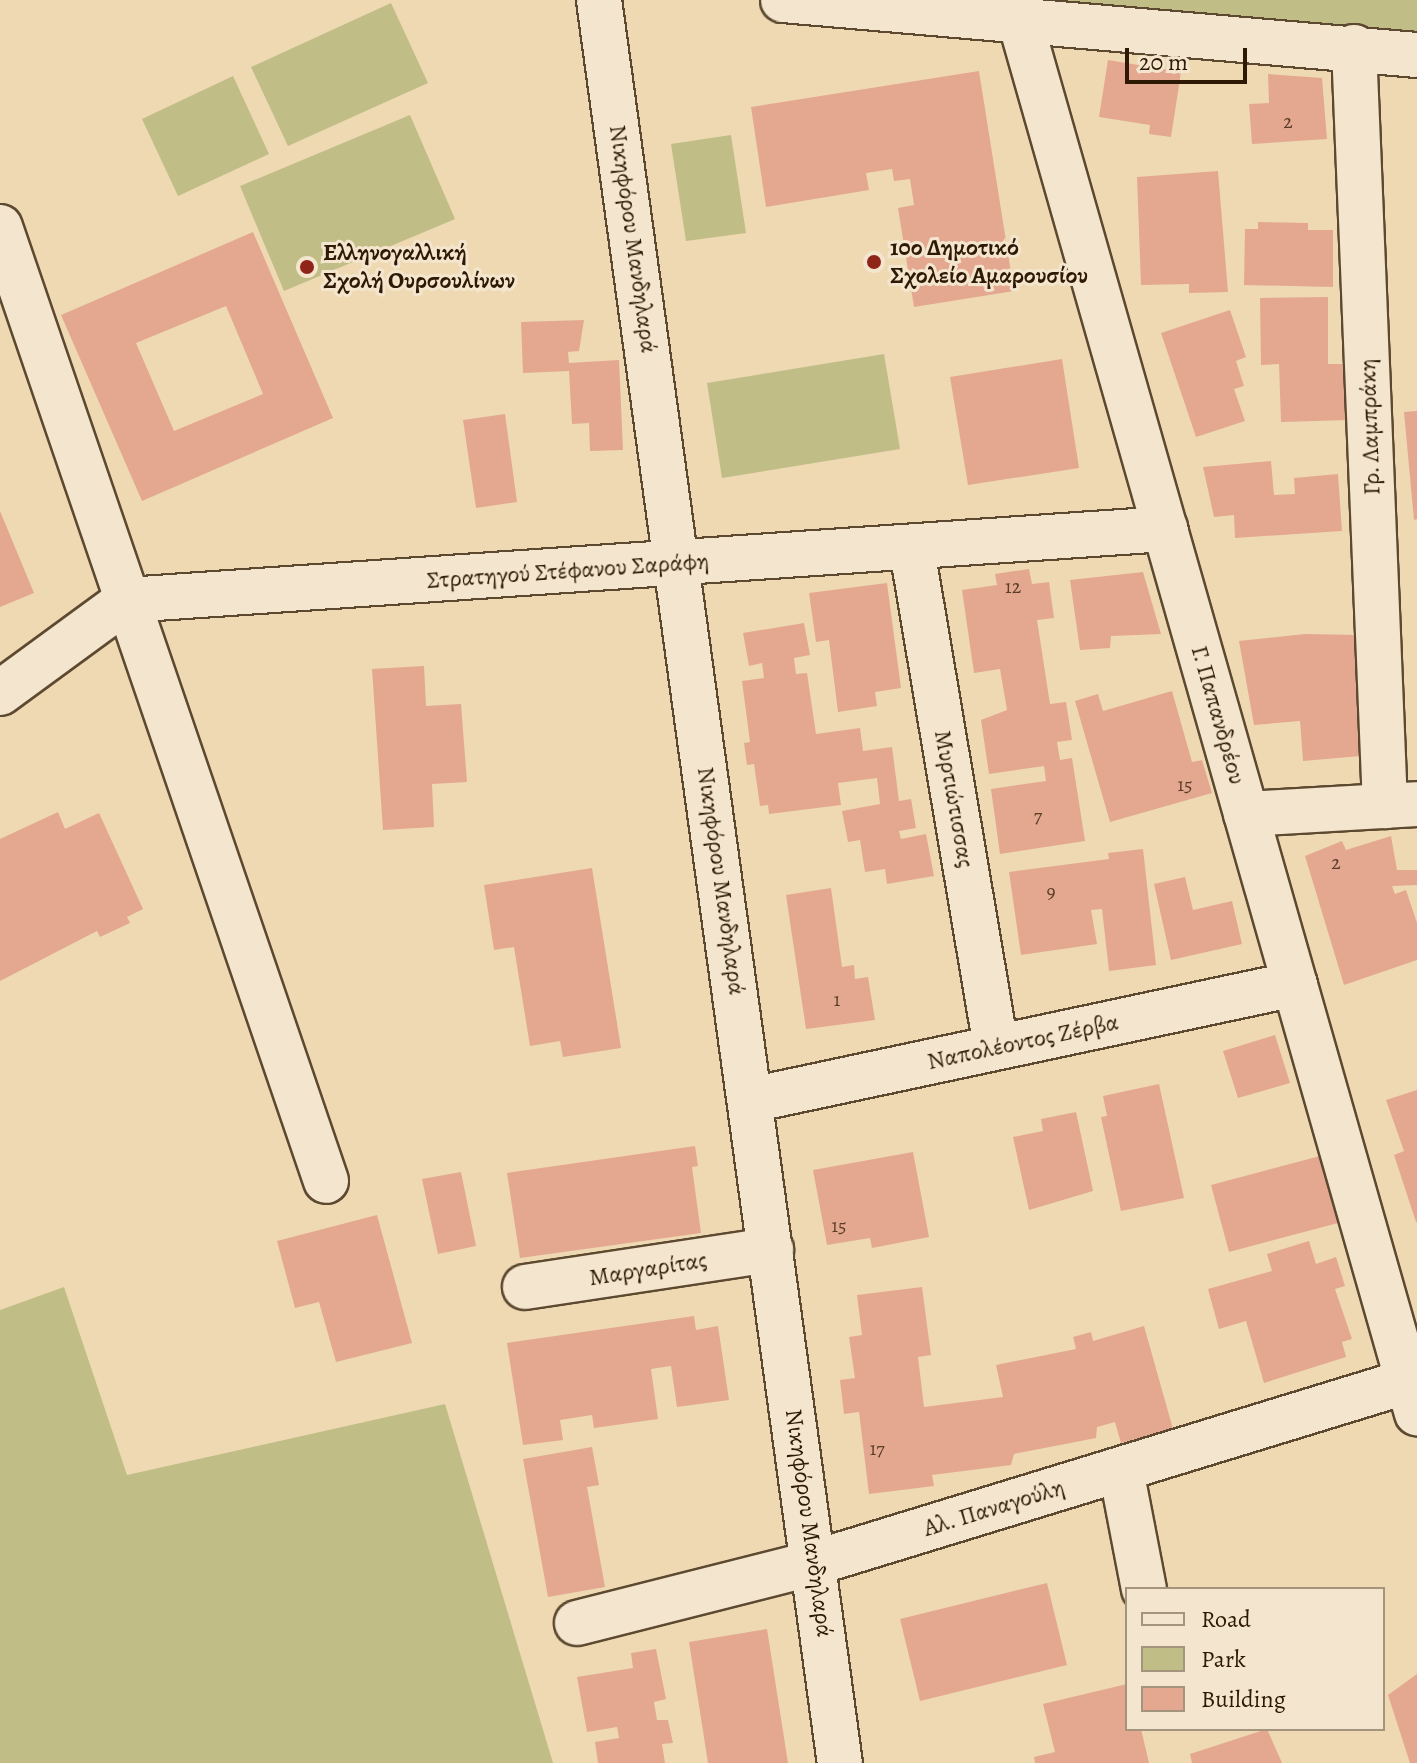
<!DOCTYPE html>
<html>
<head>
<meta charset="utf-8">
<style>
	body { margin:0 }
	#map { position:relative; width:1417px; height:1763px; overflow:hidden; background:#eed9b3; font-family:Alegreya,serif }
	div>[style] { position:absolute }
	.green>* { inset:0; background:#c1bd87 }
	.building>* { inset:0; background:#e4a891 }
	.roads { filter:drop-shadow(2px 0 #5d4930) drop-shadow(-2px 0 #5d4930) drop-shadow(0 2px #5d4930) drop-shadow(0 -2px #5d4930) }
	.minor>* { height:44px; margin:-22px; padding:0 22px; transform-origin:22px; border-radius:22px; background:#f4e6ce }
	.dots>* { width:22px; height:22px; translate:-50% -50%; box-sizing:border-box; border:4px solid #f4e6ce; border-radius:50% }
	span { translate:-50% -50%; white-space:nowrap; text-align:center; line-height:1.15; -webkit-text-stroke:6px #f4e6ce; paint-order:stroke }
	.number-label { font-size:20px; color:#5b3d27 }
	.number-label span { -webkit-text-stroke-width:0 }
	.street-label { font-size:24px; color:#2d1904 }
	.poi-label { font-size:24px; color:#2d1904; font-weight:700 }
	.left { translate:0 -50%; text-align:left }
	.legend { position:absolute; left:1125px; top:1587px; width:260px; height:144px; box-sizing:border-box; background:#f4e6ce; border:2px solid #a4947d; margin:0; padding:10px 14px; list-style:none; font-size:24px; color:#2d1904 }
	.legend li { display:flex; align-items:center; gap:16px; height:40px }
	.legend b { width:40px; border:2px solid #a4947d }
	.scale { position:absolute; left:1125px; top:48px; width:122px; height:36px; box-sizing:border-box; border:4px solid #2d1904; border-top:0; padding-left:10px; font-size:24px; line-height:28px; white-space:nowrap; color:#2d1904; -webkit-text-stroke:6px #f4e6ce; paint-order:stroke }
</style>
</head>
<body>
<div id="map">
	<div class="green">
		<i style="clip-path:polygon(1015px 0,1417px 0,1417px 43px)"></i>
		<i style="clip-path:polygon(391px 3px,428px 83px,288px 146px,251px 67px)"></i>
		<i style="clip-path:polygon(233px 76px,269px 154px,178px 196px,142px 119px)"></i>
		<i style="clip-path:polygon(410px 115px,455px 219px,284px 291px,240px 186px)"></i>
		<i style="clip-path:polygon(731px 135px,746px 233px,686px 241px,671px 144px)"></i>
		<i style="clip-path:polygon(884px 354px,900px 449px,722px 478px,707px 383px)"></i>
		<i style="clip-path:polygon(64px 1287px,127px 1475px,445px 1404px,553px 1763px,0 1763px,0 1310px)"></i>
	</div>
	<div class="building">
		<i style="clip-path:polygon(1108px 60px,1181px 72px,1171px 137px,1149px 134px,1150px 125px,1099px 117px)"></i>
		<i style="clip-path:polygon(979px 71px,1014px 291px,914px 307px,898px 208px,914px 205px,910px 179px,894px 181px,892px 169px,866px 173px,869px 190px,766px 207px,751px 107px)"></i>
		<i style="clip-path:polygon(1268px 74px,1322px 78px,1327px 139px,1252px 144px,1249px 104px,1269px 103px)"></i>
		<i style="clip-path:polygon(1218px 171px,1228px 292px,1189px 293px,1189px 284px,1141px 285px,1137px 177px)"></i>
		<i style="clip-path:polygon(1258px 222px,1308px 223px,1308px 230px,1333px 230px,1333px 287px,1244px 285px,1245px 229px,1258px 229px)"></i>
		<i style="clip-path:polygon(evenodd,253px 232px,333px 418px,142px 501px,61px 315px,253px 232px,226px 306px,263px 394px,174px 431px,136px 343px,226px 306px)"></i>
		<i style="clip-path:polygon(1328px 297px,1328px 364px,1347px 364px,1349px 420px,1281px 422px,1279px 364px,1261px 365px,1260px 298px)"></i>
		<i style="clip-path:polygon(1230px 310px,1246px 357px,1236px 361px,1244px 386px,1234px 389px,1245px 421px,1196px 437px,1161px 333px)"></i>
		<i style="clip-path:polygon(584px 320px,579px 351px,568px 352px,569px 363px,619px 360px,623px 450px,590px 451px,589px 423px,572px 424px,569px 371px,523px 373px,521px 322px)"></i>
		<i style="clip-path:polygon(1062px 359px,1079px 468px,968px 485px,950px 377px)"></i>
		<i style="clip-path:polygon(1417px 411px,1417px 519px,1414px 520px,1404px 412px)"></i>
		<i style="clip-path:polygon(505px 414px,517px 502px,476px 508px,463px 420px)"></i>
		<i style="clip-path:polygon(1271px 461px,1274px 495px,1295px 494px,1294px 478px,1338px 474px,1342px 531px,1235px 538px,1234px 515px,1214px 517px,1203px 467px)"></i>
		<i style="clip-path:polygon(0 511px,34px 593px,0 607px)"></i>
		<i style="clip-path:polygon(1029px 569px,1032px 584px,1049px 582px,1054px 618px,1037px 620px,1050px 704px,1066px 702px,1072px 740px,1057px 742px,1060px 760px,1072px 758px,1085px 841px,1000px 854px,991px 789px,1046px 781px,1044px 766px,989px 774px,981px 720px,1007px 710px,1000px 669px,974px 673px,962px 590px,997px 585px,995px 574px)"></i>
		<i style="clip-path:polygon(1143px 572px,1161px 634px,1111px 636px,1110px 648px,1080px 650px,1070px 580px)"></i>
		<i style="clip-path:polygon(887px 583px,901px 688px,875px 692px,877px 706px,838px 712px,829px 640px,816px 642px,809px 593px)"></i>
		<i style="clip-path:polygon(804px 623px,810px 655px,794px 658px,796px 674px,807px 673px,816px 734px,860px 728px,863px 751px,892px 747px,899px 801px,911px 799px,916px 828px,899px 831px,901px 839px,926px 834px,934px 876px,887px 884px,885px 869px,865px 872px,860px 840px,848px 842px,842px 811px,880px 804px,877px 778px,838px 783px,841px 805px,769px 814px,768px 805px,760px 806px,754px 764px,747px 765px,744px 743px,750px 742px,742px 681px,764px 678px,762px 663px,749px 666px,743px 633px)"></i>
		<i style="clip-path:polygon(1305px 634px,1359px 635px,1364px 689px,1356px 689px,1361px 756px,1303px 761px,1300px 721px,1254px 725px,1239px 641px)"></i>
		<i style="clip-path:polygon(424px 666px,426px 706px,461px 704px,467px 782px,432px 784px,434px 827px,383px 830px,372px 669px)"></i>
		<i style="clip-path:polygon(1172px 691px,1192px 762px,1202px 760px,1212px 793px,1110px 822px,1075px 701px,1098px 694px,1103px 711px)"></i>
		<i style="clip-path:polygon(58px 812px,65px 829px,99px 813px,143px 909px,127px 917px,130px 923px,100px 937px,97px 931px,0 981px,0 839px)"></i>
		<i style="clip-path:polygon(1391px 836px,1397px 870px,1417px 870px,1417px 885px,1392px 886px,1395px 894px,1406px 890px,1417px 923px,1417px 960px,1344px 985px,1305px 856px,1342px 841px,1346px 850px)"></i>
		<i style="clip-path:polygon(1143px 849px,1156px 965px,1109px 971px,1102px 909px,1091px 910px,1097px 944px,1021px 955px,1009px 872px,1109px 859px,1108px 853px)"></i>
		<i style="clip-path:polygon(592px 868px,621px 1048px,563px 1057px,560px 1041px,530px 1046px,514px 947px,494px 950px,484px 885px)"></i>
		<i style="clip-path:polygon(1185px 877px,1193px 910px,1232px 901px,1242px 944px,1171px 960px,1154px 884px)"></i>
		<i style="clip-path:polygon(831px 888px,842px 967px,854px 965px,855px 979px,868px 977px,875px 1020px,806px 1029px,786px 895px)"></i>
		<i style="clip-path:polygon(1275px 1035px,1290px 1083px,1238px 1098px,1223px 1051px)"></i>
		<i style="clip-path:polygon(1159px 1084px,1184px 1198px,1121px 1211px,1101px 1117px,1107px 1116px,1103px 1096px)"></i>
		<i style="clip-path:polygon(1417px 1090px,1417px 1222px,1416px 1222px,1394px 1155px,1404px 1151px,1386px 1100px)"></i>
		<i style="clip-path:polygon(1076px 1112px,1093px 1191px,1029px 1210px,1013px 1137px,1043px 1131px,1041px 1119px)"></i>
		<i style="clip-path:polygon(695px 1146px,698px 1166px,692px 1167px,701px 1233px,520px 1258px,507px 1173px)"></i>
		<i style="clip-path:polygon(913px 1152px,929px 1237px,872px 1248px,870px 1238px,827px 1245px,813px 1170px)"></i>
		<i style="clip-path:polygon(1320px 1156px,1338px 1223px,1229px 1252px,1211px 1185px)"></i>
		<i style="clip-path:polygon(461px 1172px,476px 1246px,438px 1254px,422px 1179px)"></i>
		<i style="clip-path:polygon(377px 1215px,412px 1343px,336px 1362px,319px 1302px,295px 1308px,277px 1241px)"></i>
		<i style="clip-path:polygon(1309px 1241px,1316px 1264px,1336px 1257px,1345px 1286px,1335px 1289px,1352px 1339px,1342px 1342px,1346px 1357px,1264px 1383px,1246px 1321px,1219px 1329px,1208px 1289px,1272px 1271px,1267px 1254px)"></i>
		<i style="clip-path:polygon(922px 1287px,931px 1355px,918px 1357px,924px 1407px,1003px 1397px,996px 1365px,1076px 1349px,1073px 1337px,1091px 1332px,1093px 1341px,1144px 1326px,1173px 1429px,1121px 1443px,1115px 1422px,1097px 1427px,1096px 1438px,1014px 1454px,1011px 1465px,932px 1475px,934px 1486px,869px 1494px,859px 1412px,844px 1414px,840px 1380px,855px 1378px,849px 1337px,862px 1335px,857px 1295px)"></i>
		<i style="clip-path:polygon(694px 1316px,696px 1330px,718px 1326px,729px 1400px,677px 1407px,671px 1366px,651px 1369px,658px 1419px,594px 1428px,592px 1415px,560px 1420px,563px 1440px,523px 1445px,507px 1343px)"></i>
		<i style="clip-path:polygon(592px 1447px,599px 1485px,587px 1487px,605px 1587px,548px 1597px,523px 1459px)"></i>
		<i style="clip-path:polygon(1047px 1583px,1067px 1665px,920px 1701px,900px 1619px)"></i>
		<i style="clip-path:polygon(767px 1629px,788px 1763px,708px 1763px,689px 1642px)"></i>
		<i style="clip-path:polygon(656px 1649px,666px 1699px,654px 1702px,657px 1720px,668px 1720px,673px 1743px,662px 1744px,665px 1763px,598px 1763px,595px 1742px,619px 1738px,617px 1727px,587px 1732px,577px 1677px,633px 1668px,631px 1653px)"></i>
		<i style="clip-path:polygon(1417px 1674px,1417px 1763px,1410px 1763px,1388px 1695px)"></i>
		<i style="clip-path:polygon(1127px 1684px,1127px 1729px,1141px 1729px,1149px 1763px,1035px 1763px,1034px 1757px,1055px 1752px,1043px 1704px)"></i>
		<i style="clip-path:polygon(1267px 1729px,1282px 1763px,1192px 1763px,1190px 1754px)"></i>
	</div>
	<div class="roads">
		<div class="minor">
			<i style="left:599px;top:0;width:1779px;rotate:82.22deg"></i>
			<i style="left:783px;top:0;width:636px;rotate:4.96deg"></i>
			<i style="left:1019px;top:17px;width:1452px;rotate:74.09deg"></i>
			<i style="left:1354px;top:47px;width:760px;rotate:87.66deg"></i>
			<i style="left:0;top:227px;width:1008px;rotate:71.13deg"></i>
			<i style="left:912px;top:550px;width:504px;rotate:80.41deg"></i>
			<i style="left:0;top:693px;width:157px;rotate:-36.2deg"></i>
			<i style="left:127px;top:600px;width:1041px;rotate:-3.91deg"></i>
			<i style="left:1246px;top:814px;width:171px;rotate:-3.3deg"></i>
			<i style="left:751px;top:1100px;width:556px;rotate:-12.04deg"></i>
			<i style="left:525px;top:1287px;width:249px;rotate:-8.6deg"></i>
			<i style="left:1121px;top:1470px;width:121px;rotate:79.1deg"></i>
			<i style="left:577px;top:1623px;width:244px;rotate:-14.2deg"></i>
			<i style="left:814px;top:1563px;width:621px;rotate:-17.03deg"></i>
		</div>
	</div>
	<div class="dots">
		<i style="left:874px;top:262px;background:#8f2418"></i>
		<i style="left:307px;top:267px;background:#8f2418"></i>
	</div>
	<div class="number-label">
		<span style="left:1288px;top:121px">2</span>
		<span style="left:1013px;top:586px">12</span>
		<span style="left:1185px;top:784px">15</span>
		<span style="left:1038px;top:815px">7</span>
		<span style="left:1336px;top:862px">2</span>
		<span style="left:1051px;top:891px">9</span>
		<span style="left:837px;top:999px">1</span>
		<span style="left:839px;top:1225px">15</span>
		<span style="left:877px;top:1448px">17</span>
	</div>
	<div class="street-label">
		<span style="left:633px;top:239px;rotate:82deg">Νικηφόρου Μανδηλαρά</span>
		<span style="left:1370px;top:427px;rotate:-92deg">Γρ. Λαμπράκη</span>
		<span style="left:568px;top:571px;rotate:-4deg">Στρατηγού Στέφανου Σαράφη</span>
		<span style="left:1218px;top:715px;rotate:74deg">Γ. Παπανδρέου</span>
		<span style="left:954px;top:799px;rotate:80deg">Μυρτιώτισσας</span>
		<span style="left:721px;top:881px;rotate:82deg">Νικηφόρου Μανδηλαρά</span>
		<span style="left:1023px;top:1042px;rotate:-12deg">Ναπολέοντος Ζέρβα</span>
		<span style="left:648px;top:1269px;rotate:-9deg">Μαργαρίτας</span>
		<span style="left:994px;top:1508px;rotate:-17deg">Αλ. Παναγούλη</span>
		<span style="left:809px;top:1523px;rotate:82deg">Νικηφόρου Μανδηλαρά</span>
	</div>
	<div class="poi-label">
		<span class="left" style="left:890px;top:262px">10ο Δημοτικό<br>Σχολείο Αμαρουσίου</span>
		<span class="left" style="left:323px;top:267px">Ελληνογαλλική<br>Σχολή Ουρσουλίνων</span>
	</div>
	<ul class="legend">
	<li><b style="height:10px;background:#f4e6ce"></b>Road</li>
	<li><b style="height:22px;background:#c1bd87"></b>Park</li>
	<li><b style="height:22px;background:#e4a891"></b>Building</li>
	</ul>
	<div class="scale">20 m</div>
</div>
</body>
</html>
